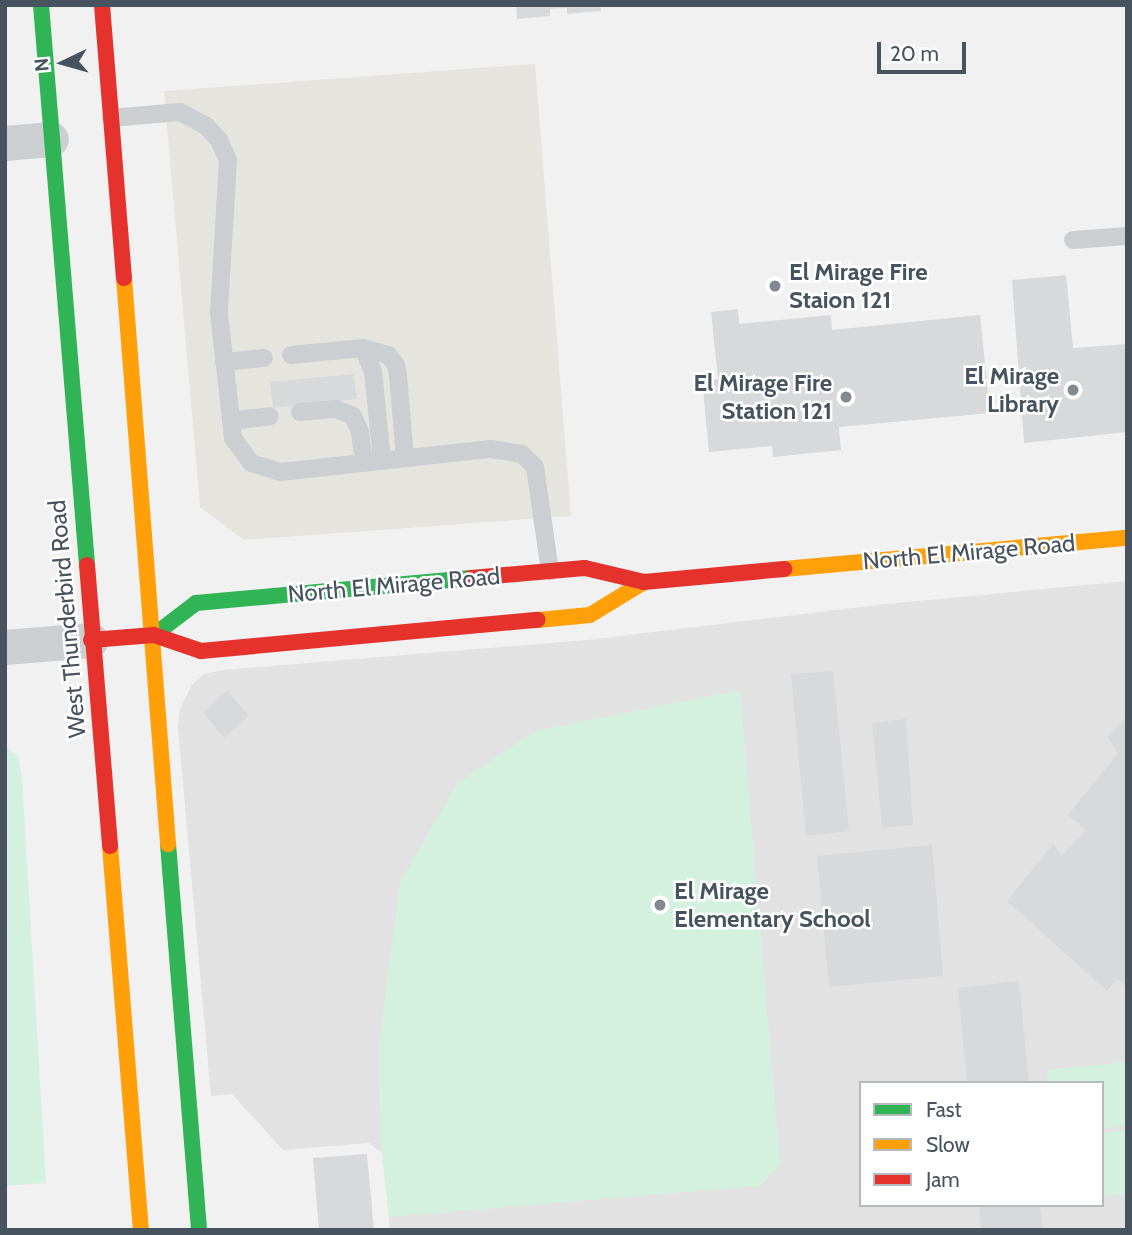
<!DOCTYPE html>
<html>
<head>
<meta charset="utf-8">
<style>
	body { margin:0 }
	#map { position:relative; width:1132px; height:1235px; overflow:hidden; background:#f1f1f1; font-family:Cabin,sans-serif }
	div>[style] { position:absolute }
	.commercial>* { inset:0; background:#e6e4df }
	.education>* { inset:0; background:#e3e2e3 }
	.green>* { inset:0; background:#d4f1df }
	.building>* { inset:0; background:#d8d9db }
	.lane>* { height:18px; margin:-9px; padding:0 9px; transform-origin:9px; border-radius:9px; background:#cccfd2 }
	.street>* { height:35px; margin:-17.5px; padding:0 17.5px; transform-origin:17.5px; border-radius:17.5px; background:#cccfd2 }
	.fast>* { height:16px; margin:-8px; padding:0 8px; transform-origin:8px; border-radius:8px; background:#30b455 }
	.slow>* { height:16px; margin:-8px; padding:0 8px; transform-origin:8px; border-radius:8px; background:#ff9f0a }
	.jam>* { height:16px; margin:-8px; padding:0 8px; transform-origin:8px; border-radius:8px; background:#e5322d }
	.dots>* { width:19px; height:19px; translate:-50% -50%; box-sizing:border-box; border:4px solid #fff; border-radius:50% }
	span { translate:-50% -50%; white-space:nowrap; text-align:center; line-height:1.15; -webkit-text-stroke:5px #fff; paint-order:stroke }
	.poi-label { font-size:24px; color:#47535e; font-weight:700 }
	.left { translate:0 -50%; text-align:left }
	.right { translate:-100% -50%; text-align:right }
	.street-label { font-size:24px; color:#47535e }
	.frame { position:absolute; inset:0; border:7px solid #47535e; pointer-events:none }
	.legend { position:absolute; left:859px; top:1081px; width:245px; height:126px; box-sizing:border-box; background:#fff; border:2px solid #b5babf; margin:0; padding:9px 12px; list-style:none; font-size:21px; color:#47535e }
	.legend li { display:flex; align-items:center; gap:14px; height:35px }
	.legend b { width:35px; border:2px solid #b5babf }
	.north { position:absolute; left:28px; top:28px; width:70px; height:70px; -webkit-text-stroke:5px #fff; paint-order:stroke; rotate:265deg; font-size:19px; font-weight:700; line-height:28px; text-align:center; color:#47535e }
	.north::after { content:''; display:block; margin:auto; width:24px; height:32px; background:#47535e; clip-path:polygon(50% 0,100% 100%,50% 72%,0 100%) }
	.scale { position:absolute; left:877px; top:42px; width:89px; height:32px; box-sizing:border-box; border:4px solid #47535e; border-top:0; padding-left:9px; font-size:21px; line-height:24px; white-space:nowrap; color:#47535e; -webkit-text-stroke:5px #fff; paint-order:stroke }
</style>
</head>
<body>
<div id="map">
	<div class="commercial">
		<i style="clip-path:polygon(535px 64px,571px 516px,244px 540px,200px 507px,164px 91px)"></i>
	</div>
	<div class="education">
		<i style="clip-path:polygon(evenodd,1127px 581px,1127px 1230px,390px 1230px,383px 1154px,369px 1143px,283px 1150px,232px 1094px,211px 1096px,178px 727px,180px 708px,192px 685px,204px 674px,223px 670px,587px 640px,877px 605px,1127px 581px,861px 1083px,1102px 1083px,1102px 1205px,861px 1205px,861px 1083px)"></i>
	</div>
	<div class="green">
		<i style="clip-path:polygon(740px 690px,780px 1164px,760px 1186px,389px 1217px,380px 1137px,379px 1046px,400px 882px,458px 783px,535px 731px)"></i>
		<i style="clip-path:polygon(5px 746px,18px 756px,22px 778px,46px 1183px,5px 1186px)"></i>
		<i style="clip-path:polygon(1127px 1062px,1127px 1126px,1102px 1128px,1102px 1083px,1048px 1083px,1047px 1070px)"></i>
		<i style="clip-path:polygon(1127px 1130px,1127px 1194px,1102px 1196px,1102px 1133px)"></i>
	</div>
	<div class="building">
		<i style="clip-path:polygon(516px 5px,600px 5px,601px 11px,567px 14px,567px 8px,550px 9px,550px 16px,517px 19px)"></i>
		<i style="clip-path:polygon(1066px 275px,1073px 348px,1127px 344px,1127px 432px,1024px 443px,1012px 280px)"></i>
		<i style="clip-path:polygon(738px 309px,739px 324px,831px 315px,832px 330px,980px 315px,990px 413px,839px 427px,841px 450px,773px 457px,772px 446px,709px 452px,702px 380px,718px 379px,711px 312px)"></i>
		<i style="clip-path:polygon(353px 374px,357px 399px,273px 408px,270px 382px)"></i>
		<i style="clip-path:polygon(833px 671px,849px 831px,806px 836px,791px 674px)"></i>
		<i style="clip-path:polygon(227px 690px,249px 716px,224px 738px,203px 712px)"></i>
		<i style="clip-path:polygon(1127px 716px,1127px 988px,1117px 979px,1107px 991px,1007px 901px,1053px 844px,1062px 855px,1086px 830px,1068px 815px,1118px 753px,1107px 737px)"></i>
		<i style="clip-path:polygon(906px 719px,913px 825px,882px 828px,872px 723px)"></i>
		<i style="clip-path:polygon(932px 845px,943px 976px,829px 987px,817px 856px)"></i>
		<i style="clip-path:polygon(1019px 981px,1029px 1083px,967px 1083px,958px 988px)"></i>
		<i style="clip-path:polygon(367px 1154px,374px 1230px,319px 1230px,313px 1158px)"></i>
		<i style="clip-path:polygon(979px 1205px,1040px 1205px,1043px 1230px,981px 1230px)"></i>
	</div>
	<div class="lane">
		<i style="left:111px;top:118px;width:69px;rotate:-5deg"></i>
		<i style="left:180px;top:112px;width:30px;rotate:28deg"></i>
		<i style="left:206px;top:126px;width:19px;rotate:47deg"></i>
		<i style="left:219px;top:140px;width:22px;rotate:66deg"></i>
		<i style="left:228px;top:160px;width:153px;rotate:93.4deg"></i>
		<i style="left:219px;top:313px;width:126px;rotate:83.6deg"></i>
		<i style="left:233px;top:438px;width:31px;rotate:54deg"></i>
		<i style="left:251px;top:463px;width:31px;rotate:17deg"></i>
		<i style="left:281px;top:472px;width:211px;rotate:-6.3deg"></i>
		<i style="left:491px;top:449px;width:31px;rotate:9deg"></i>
		<i style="left:522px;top:454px;width:18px;rotate:45deg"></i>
		<i style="left:535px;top:467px;width:105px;rotate:81.8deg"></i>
		<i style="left:1073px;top:240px;width:54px;rotate:-4.2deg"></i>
		<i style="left:363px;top:348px;width:25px;rotate:67deg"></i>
		<i style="left:373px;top:371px;width:90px;rotate:84.3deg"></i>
		<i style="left:291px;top:355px;width:72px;rotate:-5.6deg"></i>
		<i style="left:363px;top:348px;width:26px;rotate:16deg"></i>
		<i style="left:388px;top:355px;width:13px;rotate:51deg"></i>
		<i style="left:396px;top:365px;width:10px;rotate:79deg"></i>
		<i style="left:398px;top:375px;width:83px;rotate:85.2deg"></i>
		<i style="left:224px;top:362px;width:40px;rotate:-5.7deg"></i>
		<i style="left:300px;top:412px;width:36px;rotate:-5deg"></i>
		<i style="left:336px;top:409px;width:18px;rotate:22deg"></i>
		<i style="left:353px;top:416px;width:17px;rotate:66deg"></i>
		<i style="left:360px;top:432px;width:31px;rotate:83deg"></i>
		<i style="left:231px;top:421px;width:39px;rotate:-7deg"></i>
	</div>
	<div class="street">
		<i style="left:5px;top:143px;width:46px;rotate:-5deg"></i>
		<i style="left:5px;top:647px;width:86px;rotate:-4.7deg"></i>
	</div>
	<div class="fast">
		<i style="left:41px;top:5px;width:562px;rotate:85.3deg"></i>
		<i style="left:154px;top:635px;width:53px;rotate:-37.3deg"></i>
		<i style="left:196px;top:603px;width:276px;rotate:-5.2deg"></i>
		<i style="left:168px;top:844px;width:387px;rotate:85.4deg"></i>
	</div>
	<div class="slow">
		<i style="left:124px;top:278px;width:568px;rotate:85.55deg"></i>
		<i style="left:784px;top:569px;width:344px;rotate:-5.2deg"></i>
		<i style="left:538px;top:620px;width:52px;rotate:-5.5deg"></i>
		<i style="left:590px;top:615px;width:63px;rotate:-31.4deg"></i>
		<i style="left:110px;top:846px;width:385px;rotate:85.4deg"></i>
	</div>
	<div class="jam">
		<i style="left:102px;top:5px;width:274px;rotate:85.4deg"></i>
		<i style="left:87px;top:565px;width:282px;rotate:85.3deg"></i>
		<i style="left:471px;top:578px;width:114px;rotate:-5deg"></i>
		<i style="left:585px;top:568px;width:61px;rotate:13.3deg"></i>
		<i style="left:644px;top:582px;width:141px;rotate:-5.3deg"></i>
		<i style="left:91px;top:640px;width:63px;rotate:-4.5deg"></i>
		<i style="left:154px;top:635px;width:50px;rotate:18.8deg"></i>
		<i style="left:201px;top:651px;width:338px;rotate:-5.3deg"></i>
	</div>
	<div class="dots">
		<i style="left:775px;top:286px;background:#828a91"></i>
		<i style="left:1073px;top:390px;background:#828a91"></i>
		<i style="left:846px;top:397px;background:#828a91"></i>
		<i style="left:660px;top:905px;background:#828a91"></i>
	</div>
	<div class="poi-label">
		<span class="left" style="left:789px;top:286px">El Mirage Fire<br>Staion 121</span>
		<span class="right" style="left:1059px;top:390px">El Mirage<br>Library</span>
		<span class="right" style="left:832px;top:397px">El Mirage Fire<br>Station 121</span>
		<span class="left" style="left:674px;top:905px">El Mirage<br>Elementary School</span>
	</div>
	<div class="street-label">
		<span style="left:969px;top:552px;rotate:-5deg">North El Mirage Road</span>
		<span style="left:394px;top:585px;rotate:-5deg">North El Mirage Road</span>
		<span style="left:67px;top:619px;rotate:-95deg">West Thunderbird Road</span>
	</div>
	<div class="frame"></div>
	<ul class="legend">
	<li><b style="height:9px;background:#30b455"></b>Fast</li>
	<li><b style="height:9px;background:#ff9f0a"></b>Slow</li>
	<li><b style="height:9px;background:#e5322d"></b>Jam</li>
	</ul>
	<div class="north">N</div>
	<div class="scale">20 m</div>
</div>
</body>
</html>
